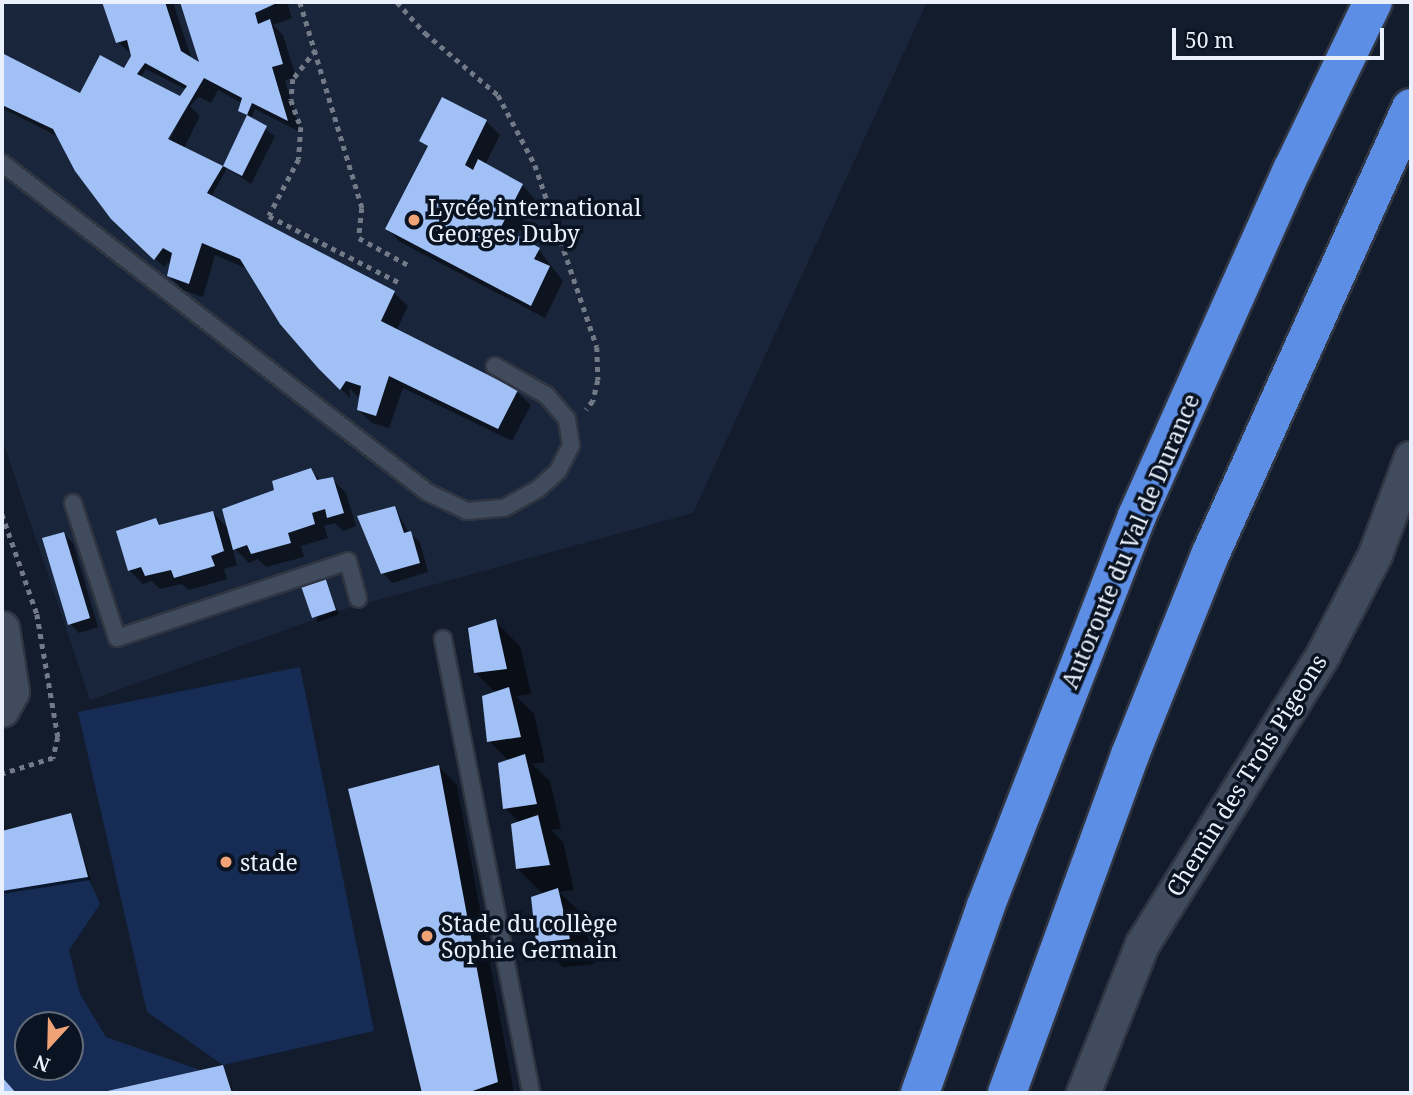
<!DOCTYPE html>
<html>
<head>
<meta charset="utf-8">
<style>
	body { margin:0 }
	#map { position:relative; width:1413px; height:1095px; overflow:hidden; background:#131c2c; font-family:"Noto Serif",serif }
	div>[style] { position:absolute }
	.built>* { inset:0; background:#19253a }
	.green>* { inset:0; background:#162c54 }
	.shadow>* { inset:0; background:#0007 }
	.building>* { inset:0; background:#a0c0f6 }
	.path>* { height:4.5px; margin-top:-2.25px; transform-origin:0; background:repeating-linear-gradient(90deg,#727a88 0 5px,transparent 0 10px) }
	.roads { filter:drop-shadow(2px 0 #303542) drop-shadow(-2px 0 #303542) drop-shadow(0 2px #303542) drop-shadow(0 -2px #303542) }
	.lane>* { height:16px; margin:-8px; padding:0 8px; transform-origin:8px; border-radius:8px; background:#404b5d }
	.street>* { height:33px; margin:-16.5px; padding:0 16.5px; transform-origin:16.5px; border-radius:16.5px; background:#404b5d }
	.highway>* { height:38px; margin:-19px; padding:0 19px; transform-origin:19px; border-radius:19px; background:#5c8ee6 }
	.dots>* { width:19px; height:19px; translate:-50% -50%; box-sizing:border-box; border:4px solid #0a1322; border-radius:50% }
	span { translate:-50% -50%; white-space:nowrap; text-align:center; line-height:1.15; -webkit-text-stroke:7px #0a1322; paint-order:stroke }
	.poi-label { font-size:23px; color:#eaf1fc }
	.left { translate:0 -50%; text-align:left }
	.street-label { font-size:23px; color:#eaf1fc }
	.frame { position:absolute; inset:0; border:4px solid #eaf1fc; pointer-events:none }
	.north { position:absolute; left:14px; top:1011px; width:70px; height:70px; box-sizing:border-box; background:#0a1322; border:2px solid #646c79; border-radius:50%; rotate:202deg; font-size:19px; font-weight:700; line-height:28px; text-align:center; color:#eaf1fc }
	.north::after { content:''; display:block; margin:auto; width:24px; height:32px; background:#efa376; clip-path:polygon(50% 0,100% 100%,50% 72%,0 100%) }
	.scale { position:absolute; left:1172px; top:28px; width:212px; height:32px; box-sizing:border-box; border:4px solid #eaf1fc; border-top:0; padding-left:9px; font-size:21px; line-height:24px; white-space:nowrap; color:#eaf1fc; -webkit-text-stroke:5px #0a1322; paint-order:stroke }
</style>
</head>
<body>
<div id="map">
	<div class="built">
		<i style="clip-path:polygon(2px 2px,927px 2px,693px 513px,338px 611px,90px 700px,2px 438px)"></i>
	</div>
	<div class="green">
		<i style="clip-path:polygon(300px 667px,374px 1031px,223px 1065px,147px 1012px,78px 712px)"></i>
		<i style="clip-path:polygon(evenodd,88px 877px,100px 904px,69px 950px,80px 994px,106px 1037px,200px 1070px,99px 1093px,16px 1093px,2px 1077px,2px 890px,88px 877px,28px 1025px,70px 1025px,70px 1067px,28px 1067px,28px 1025px)"></i>
	</div>
	<div class="shadow">
		<i style="clip-path:polygon(evenodd,104px 2px,173px 2px,192px 60px,202px 66px,182px 2px,287px 2px,292px 18px,273px 25px,283px 35px,296px 77px,285px 80px,300px 132px,255px 109px,251px 119px,275px 136px,251px 184px,227px 168px,211px 197px,394px 293px,408px 306px,396px 331px,517px 392px,531px 405px,512px 441px,403px 388px,389px 428px,372px 423px,358px 410px,361px 391px,358px 397px,349px 388px,350px 398px,319px 367px,248px 269px,215px 255px,203px 297px,183px 290px,169px 276px,171px 265px,168px 262px,164px 267px,112px 218px,59px 137px,2px 108px,2px 55px,81px 96px,125px 70px,133px 56px,118px 42px,104px 2px,146px 69px,187px 90px,183px 96px,190px 104px,140px 78px,146px 69px,104px 2px,218px 90px,242px 103px,240px 110px,248px 117px,223px 168px,184px 148px,200px 116px,190px 106px,199px 97px,211px 103px,218px 90px,104px 2px,187px 105px,166px 147px,163px 146px,187px 105px)"></i>
		<i style="clip-path:polygon(486px 121px,500px 135px,485px 165px,522px 185px,535px 199px,516px 237px,539px 250px,563px 281px,545px 318px,400px 242px,387px 229px,429px 148px,422px 140px)"></i>
		<i style="clip-path:polygon(311px 470px,321px 481px,332px 479px,346px 493px,356px 526px,343px 531px,335px 523px,324px 526px,328px 538px,301px 546px,304px 557px,266px 567px,258px 559px,249px 563px,232px 546px,237px 565px,224px 569px,227px 579px,189px 590px,182px 584px,160px 589px,152px 581px,143px 584px,129px 570px,155px 520px,161px 526px,213px 513px,229px 529px)"></i>
		<i style="clip-path:polygon(394px 507px,409px 533px,420px 542px,428px 572px,392px 583px,383px 573px,359px 517px)"></i>
		<i style="clip-path:polygon(64px 534px,73px 543px,98px 627px,79px 633px,70px 624px)"></i>
		<i style="clip-path:polygon(324px 579px,339px 614px,318px 622px,303px 587px)"></i>
		<i style="clip-path:polygon(495px 621px,520px 646px,531px 694px,516px 696px,534px 714px,545px 762px,532px 764px,550px 781px,561px 829px,551px 830px,563px 842px,574px 890px,559px 892px,583px 915px,594px 964px,563px 967px,538px 942px,544px 895px,518px 869px,520px 823px,505px 808px,509px 761px,489px 741px,496px 693px,476px 673px)"></i>
		<i style="clip-path:polygon(439px 767px,457px 785px,514px 1093px,424px 1093px,350px 791px)"></i>
		<i style="clip-path:polygon(70px 815px,91px 880px,2px 894px,2px 833px)"></i>
		<i style="clip-path:polygon(223px 1067px,234px 1093px,106px 1093px)"></i>
	</div>
	<div class="building">
		<i style="clip-path:polygon(evenodd,102px 2px,165px 2px,181px 51px,199px 62px,180px 2px,279px 2px,255px 13px,258px 24px,270px 19px,283px 64px,272px 67px,288px 121px,252px 103px,247px 115px,238px 111px,242px 98px,204px 78px,168px 139px,223px 166px,207px 193px,395px 291px,381px 321px,518px 390px,498px 429px,389px 376px,376px 416px,357px 410px,361px 386px,346px 381px,340px 390px,318px 368px,280px 324px,240px 259px,202px 243px,189px 284px,167px 276px,172px 253px,163px 248px,154px 260px,111px 219px,75px 171px,53px 129px,2px 105px,2px 53px,80px 93px,100px 55px,124px 68px,131px 56px,127px 40px,116px 43px,102px 2px,145px 63px,187px 86px,180px 96px,137px 74px,145px 63px)"></i>
		<i style="clip-path:polygon(442px 97px,487px 120px,465px 165px,473px 170px,478px 159px,523px 184px,501px 227px,540px 248px,534px 259px,550px 266px,531px 306px,385px 229px,428px 146px,419px 141px)"></i>
		<i style="clip-path:polygon(247px 115px,267px 126px,242px 176px,223px 166px)"></i>
		<i style="clip-path:polygon(311px 468px,317px 480px,333px 477px,344px 513px,327px 518px,325px 509px,312px 513px,315px 524px,288px 533px,291px 543px,251px 554px,247px 545px,233px 550px,222px 509px,274px 490px,272px 481px)"></i>
		<i style="clip-path:polygon(395px 506px,404px 533px,411px 531px,420px 563px,381px 574px,357px 516px)"></i>
		<i style="clip-path:polygon(213px 511px,224px 551px,211px 556px,215px 566px,174px 578px,171px 570px,145px 576px,141px 567px,128px 571px,116px 531px,156px 518px,159px 525px)"></i>
		<i style="clip-path:polygon(64px 532px,90px 618px,68px 625px,42px 538px)"></i>
		<i style="clip-path:polygon(325px 577px,336px 610px,312px 618px,301px 586px)"></i>
		<i style="clip-path:polygon(496px 619px,507px 669px,474px 673px,468px 628px)"></i>
		<i style="clip-path:polygon(509px 687px,521px 737px,487px 742px,482px 696px)"></i>
		<i style="clip-path:polygon(525px 754px,537px 804px,503px 809px,498px 763px)"></i>
		<i style="clip-path:polygon(439px 765px,498px 1082px,467px 1093px,422px 1093px,348px 789px)"></i>
		<i style="clip-path:polygon(71px 813px,88px 877px,2px 891px,2px 831px)"></i>
		<i style="clip-path:polygon(538px 815px,550px 865px,516px 869px,511px 824px)"></i>
		<i style="clip-path:polygon(558px 888px,570px 939px,536px 943px,531px 897px)"></i>
		<i style="clip-path:polygon(223px 1065px,232px 1093px,104px 1093px,103px 1092px)"></i>
		<i style="clip-path:polygon(2px 1077px,16px 1093px,2px 1093px)"></i>
	</div>
	<div class="path">
		<i style="left:300px;top:2px;width:215px;rotate:73.2deg"></i>
		<i style="left:362px;top:208px;width:30px;rotate:96deg"></i>
		<i style="left:359px;top:238px;width:58px;rotate:28.8deg"></i>
		<i style="left:397px;top:2px;width:42px;rotate:47.9deg"></i>
		<i style="left:425px;top:33px;width:96px;rotate:40.3deg"></i>
		<i style="left:498px;top:95px;width:79px;rotate:62.1deg"></i>
		<i style="left:535px;top:165px;width:192px;rotate:71.2deg"></i>
		<i style="left:597px;top:347px;width:33px;rotate:88deg"></i>
		<i style="left:598px;top:380px;width:22px;rotate:103deg"></i>
		<i style="left:593px;top:401px;width:11px;rotate:128deg"></i>
		<i style="left:316px;top:50px;width:37px;rotate:128deg"></i>
		<i style="left:293px;top:79px;width:21px;rotate:95deg"></i>
		<i style="left:291px;top:100px;width:29px;rotate:70deg"></i>
		<i style="left:301px;top:127px;width:32px;rotate:94deg"></i>
		<i style="left:299px;top:159px;width:64px;rotate:117.8deg"></i>
		<i style="left:269px;top:216px;width:149px;rotate:27.1deg"></i>
		<i style="left:2px;top:514px;width:106px;rotate:70.7deg"></i>
		<i style="left:37px;top:614px;width:125px;rotate:80.3deg"></i>
		<i style="left:58px;top:737px;width:22px;rotate:103deg"></i>
		<i style="left:53px;top:758px;width:53px;rotate:162.6deg"></i>
	</div>
	<div class="roads">
		<div class="lane">
			<i style="left:2px;top:163px;width:537px;rotate:37.74deg"></i>
			<i style="left:427px;top:492px;width:44px;rotate:25.4deg"></i>
			<i style="left:467px;top:511px;width:37px;rotate:-5deg"></i>
			<i style="left:504px;top:508px;width:39px;rotate:-29deg"></i>
			<i style="left:538px;top:489px;width:27px;rotate:-42deg"></i>
			<i style="left:558px;top:471px;width:29px;rotate:-63deg"></i>
			<i style="left:571px;top:445px;width:26px;rotate:-99deg"></i>
			<i style="left:567px;top:419px;width:32px;rotate:-131deg"></i>
			<i style="left:546px;top:395px;width:59px;rotate:-150.4deg"></i>
			<i style="left:73px;top:503px;width:142px;rotate:71.9deg"></i>
			<i style="left:117px;top:638px;width:243px;rotate:-18.4deg"></i>
			<i style="left:348px;top:561px;width:39px;rotate:75deg"></i>
			<i style="left:443px;top:639px;width:462px;rotate:79deg"></i>
		</div>
		<div class="street">
			<i style="left:2px;top:628px;width:64px;rotate:81deg"></i>
			<i style="left:12px;top:691px;width:21px;rotate:118deg"></i>
			<i style="left:1083px;top:1093px;width:160px;rotate:-68.4deg"></i>
			<i style="left:1142px;top:944px;width:342px;rotate:-58deg"></i>
			<i style="left:1323px;top:654px;width:113px;rotate:-62.5deg"></i>
			<i style="left:1375px;top:554px;width:103px;rotate:-69.6deg"></i>
		</div>
		<div class="highway">
			<i style="left:920px;top:1093px;width:196px;rotate:-70.6deg"></i>
			<i style="left:985px;top:908px;width:420px;rotate:-68.8deg"></i>
			<i style="left:1137px;top:516px;width:379px;rotate:-65.9deg"></i>
			<i style="left:1292px;top:170px;width:187px;rotate:-64.3deg"></i>
			<i style="left:1007px;top:1093px;width:360px;rotate:-70deg"></i>
			<i style="left:1130px;top:755px;width:215px;rotate:-68.2deg"></i>
			<i style="left:1210px;top:555px;width:490px;rotate:-65.8deg"></i>
		</div>
	</div>
	<div class="dots">
		<i style="left:414px;top:220px;background:#efa376"></i>
		<i style="left:226px;top:862px;background:#efa376"></i>
		<i style="left:427px;top:936px;background:#efa376"></i>
	</div>
	<div class="poi-label">
		<span class="left" style="left:428px;top:220px">Lycée international<br>Georges Duby</span>
		<span class="left" style="left:240px;top:862px">stade</span>
		<span class="left" style="left:441px;top:936px">Stade du collège<br>Sophie Germain</span>
	</div>
	<div class="street-label">
		<span style="left:1130px;top:541px;rotate:-67deg">Autoroute du Val de Durance</span>
		<span style="left:1246px;top:775px;rotate:-58deg">Chemin des Trois Pigeons</span>
	</div>
	<div class="frame"></div>
	<div class="north">N</div>
	<div class="scale">50 m</div>
</div>
</body>
</html>
